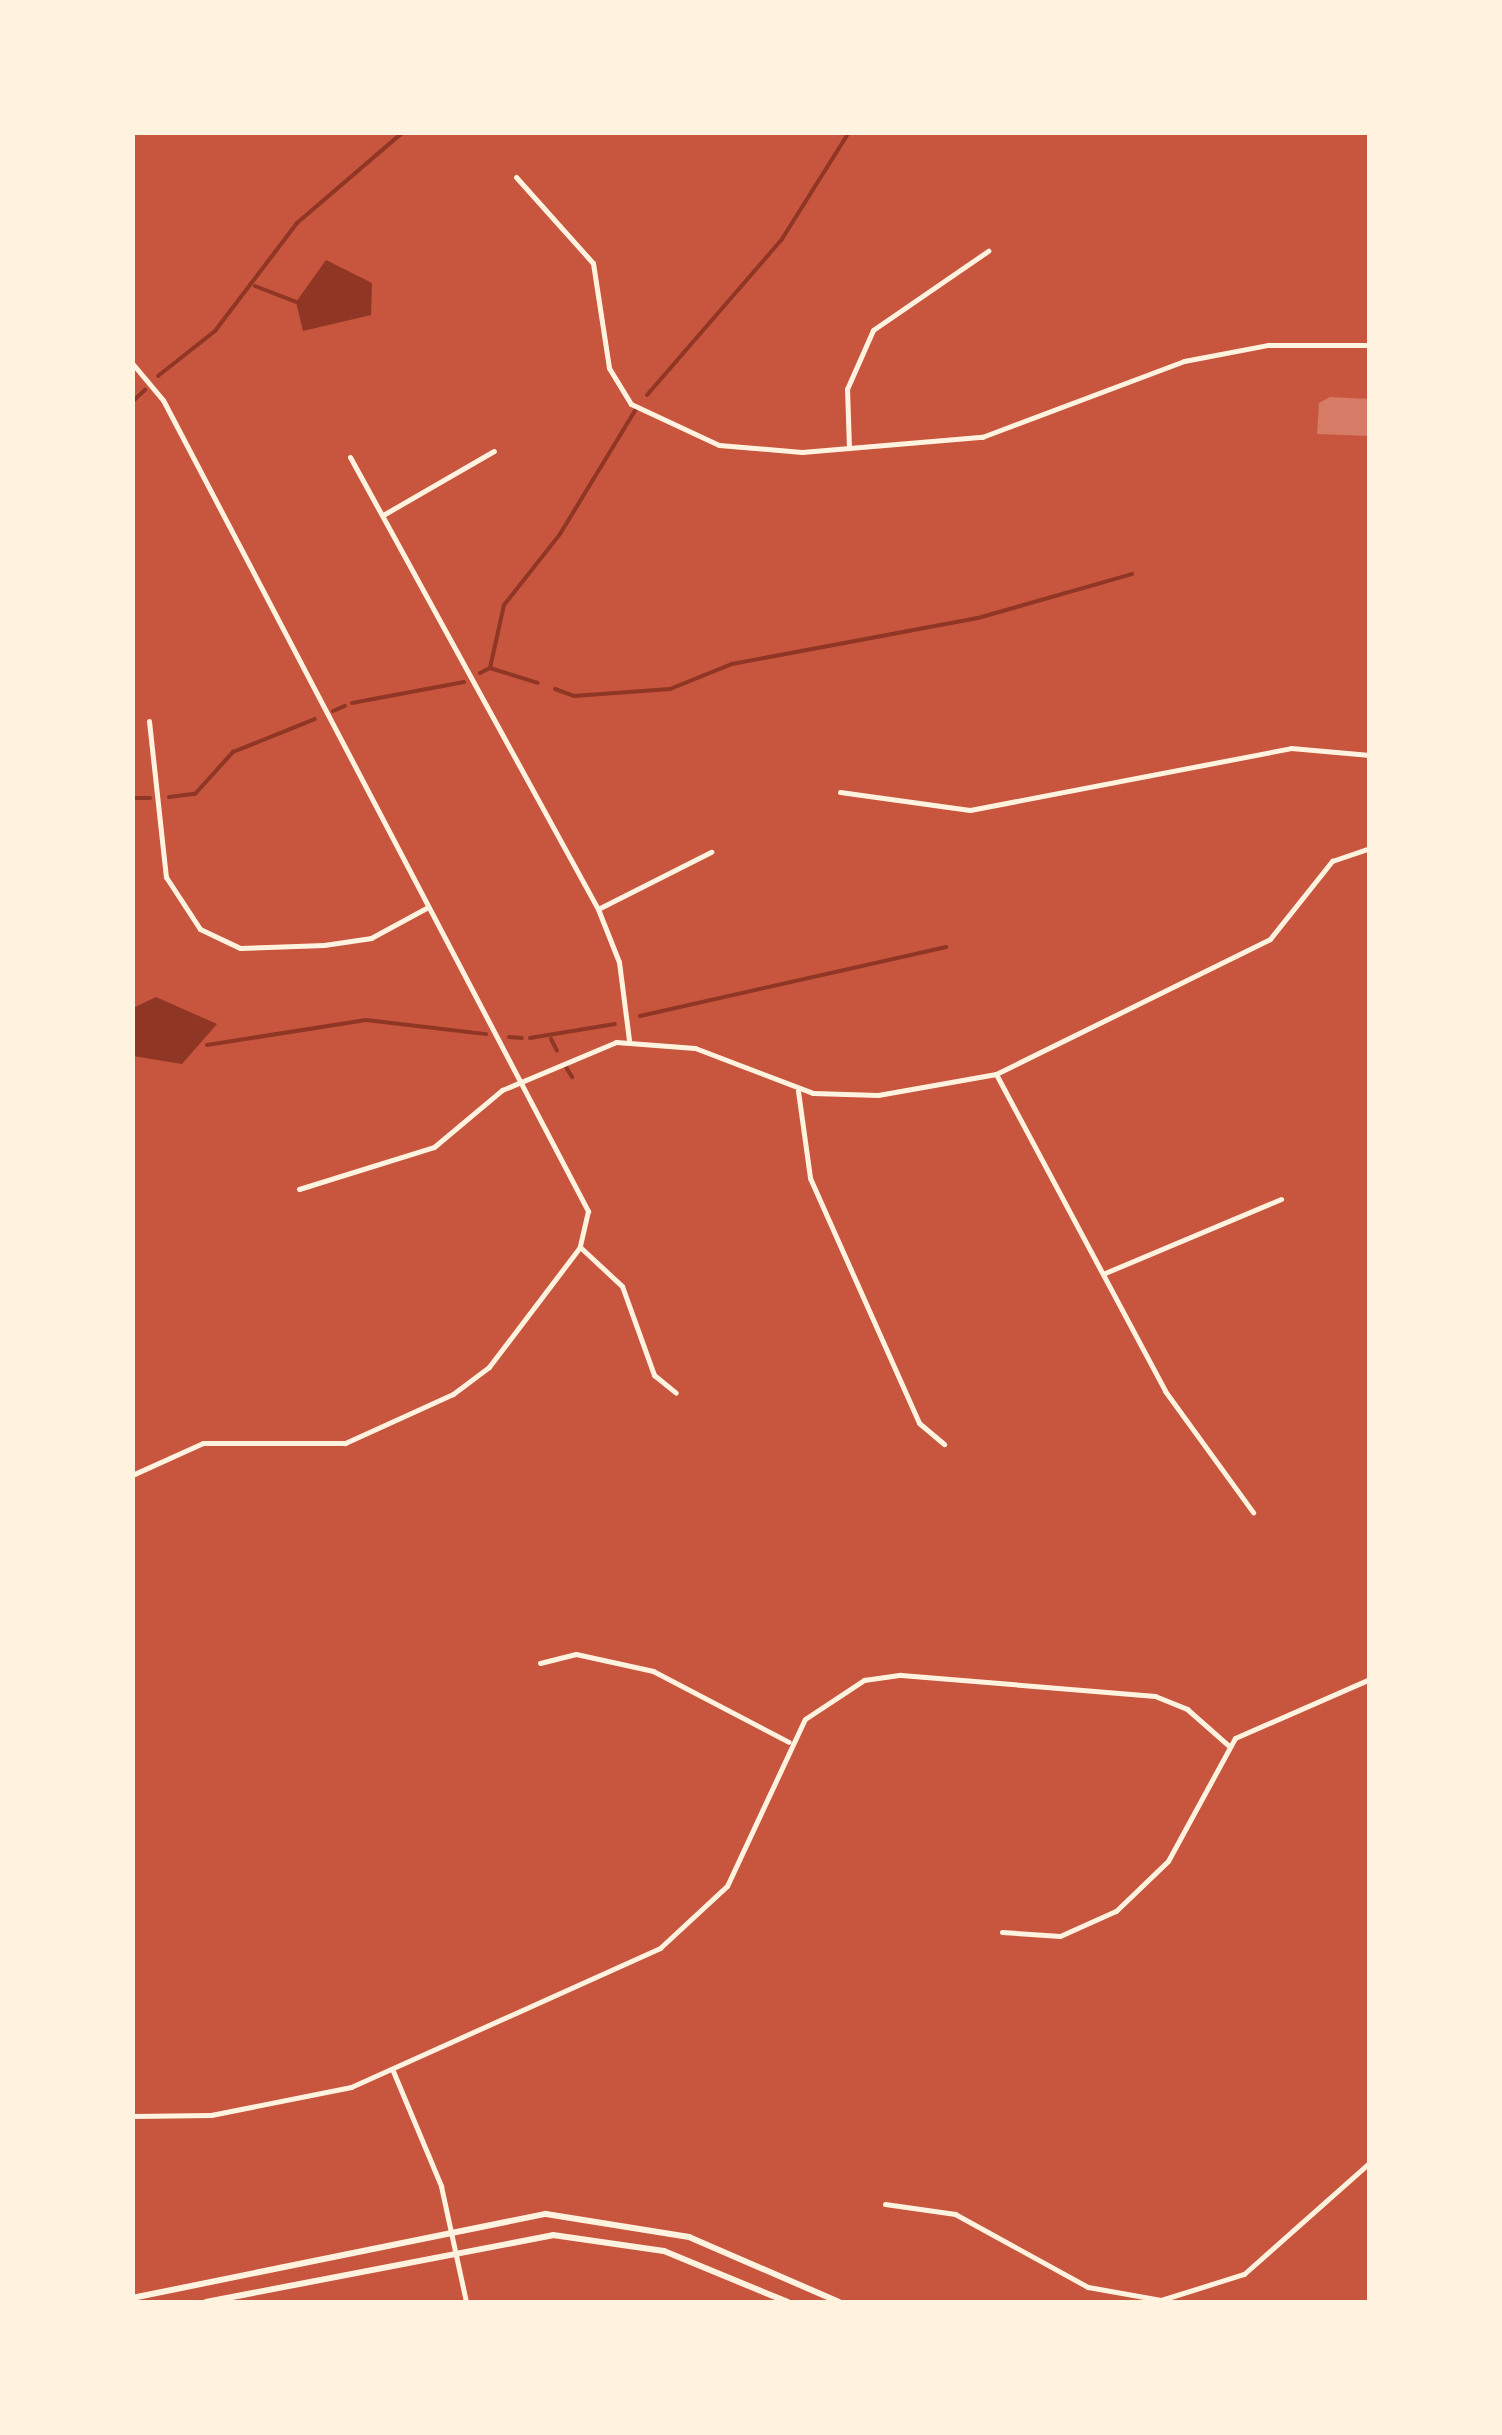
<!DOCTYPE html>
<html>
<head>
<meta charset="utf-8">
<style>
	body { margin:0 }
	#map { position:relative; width:1502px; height:2435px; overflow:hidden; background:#c8553d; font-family:Karla,sans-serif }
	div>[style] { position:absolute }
	.water>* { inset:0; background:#8f3625 }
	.stream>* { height:4px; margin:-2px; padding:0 2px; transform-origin:2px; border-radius:2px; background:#8f3625 }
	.building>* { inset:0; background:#d67c66 }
	.minor>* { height:5px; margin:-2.5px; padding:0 2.5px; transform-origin:2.5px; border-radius:2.5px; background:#fff3e0 }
	.tertiary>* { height:5px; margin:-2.5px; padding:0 2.5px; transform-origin:2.5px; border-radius:2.5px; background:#fff3e0 }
	.secondary>* { height:6px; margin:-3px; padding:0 3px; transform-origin:3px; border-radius:3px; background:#fff3e0 }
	span { translate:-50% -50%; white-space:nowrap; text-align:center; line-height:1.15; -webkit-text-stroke:9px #fff3e0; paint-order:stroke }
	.frame { position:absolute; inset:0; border:135px solid #fff3e0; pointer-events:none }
</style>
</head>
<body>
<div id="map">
	<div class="water">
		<i style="clip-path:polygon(326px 260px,372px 283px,371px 315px,303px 331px,296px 302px)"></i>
		<i style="clip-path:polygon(156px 997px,217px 1024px,182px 1064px,133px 1056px,133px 1008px)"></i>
	</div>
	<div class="stream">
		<i style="left:255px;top:286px;width:44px;rotate:21.3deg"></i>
		<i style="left:158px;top:376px;width:73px;rotate:-38.3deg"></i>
		<i style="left:215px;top:331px;width:136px;rotate:-52.8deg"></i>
		<i style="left:297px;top:223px;width:140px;rotate:-40.6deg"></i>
		<i style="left:647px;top:395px;width:206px;rotate:-49.1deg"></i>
		<i style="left:782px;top:239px;width:126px;rotate:-57.9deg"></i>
		<i style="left:132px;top:402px;width:18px;rotate:-43deg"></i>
		<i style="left:490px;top:668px;width:65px;rotate:-77.5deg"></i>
		<i style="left:504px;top:605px;width:90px;rotate:-51.7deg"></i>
		<i style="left:560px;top:534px;width:146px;rotate:-58.7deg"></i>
		<i style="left:490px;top:668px;width:50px;rotate:17.4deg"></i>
		<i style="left:480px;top:673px;width:11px;rotate:-27deg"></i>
		<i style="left:555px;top:689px;width:20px;rotate:20deg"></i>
		<i style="left:574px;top:696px;width:96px;rotate:-4.2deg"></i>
		<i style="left:670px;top:689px;width:67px;rotate:-22deg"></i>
		<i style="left:732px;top:664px;width:250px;rotate:-10.6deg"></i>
		<i style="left:978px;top:618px;width:160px;rotate:-15.9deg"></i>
		<i style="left:352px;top:703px;width:114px;rotate:-10.6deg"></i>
		<i style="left:333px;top:711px;width:13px;rotate:-23deg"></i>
		<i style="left:169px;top:797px;width:26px;rotate:-7deg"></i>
		<i style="left:195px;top:794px;width:57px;rotate:-47.9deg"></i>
		<i style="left:233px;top:752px;width:88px;rotate:-21.9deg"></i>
		<i style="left:132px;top:798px;width:18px"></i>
		<i style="left:640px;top:1016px;width:314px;rotate:-12.7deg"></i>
		<i style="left:509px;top:1037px;width:13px;rotate:4deg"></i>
		<i style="left:530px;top:1038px;width:86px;rotate:-9.4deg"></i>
		<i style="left:551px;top:1039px;width:13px;rotate:63deg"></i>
		<i style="left:207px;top:1045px;width:161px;rotate:-8.9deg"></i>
		<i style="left:366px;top:1020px;width:121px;rotate:6.7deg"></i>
		<i style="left:566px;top:1067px;width:12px;rotate:59deg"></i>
	</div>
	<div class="building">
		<i style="clip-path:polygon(1330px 397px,1370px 399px,1370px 436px,1317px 434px,1319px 403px)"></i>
	</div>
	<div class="minor">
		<i style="left:516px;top:177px;width:115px;rotate:48.2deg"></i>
		<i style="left:593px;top:263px;width:106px;rotate:81.3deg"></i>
		<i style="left:609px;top:368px;width:42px;rotate:58.6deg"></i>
		<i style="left:631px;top:404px;width:97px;rotate:25deg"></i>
		<i style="left:719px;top:445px;width:83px;rotate:4.8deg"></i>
		<i style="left:802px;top:452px;width:181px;rotate:-4.8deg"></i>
		<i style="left:982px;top:437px;width:216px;rotate:-20.6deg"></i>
		<i style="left:1184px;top:361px;width:86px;rotate:-10.8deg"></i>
		<i style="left:1268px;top:345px;width:102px"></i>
		<i style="left:849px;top:448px;width:59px;rotate:-91.9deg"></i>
		<i style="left:847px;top:389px;width:64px;rotate:-66.2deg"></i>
		<i style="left:873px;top:330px;width:140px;rotate:-34.5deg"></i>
		<i style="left:350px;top:457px;width:516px;rotate:61.25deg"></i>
		<i style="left:598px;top:909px;width:57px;rotate:68.4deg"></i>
		<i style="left:619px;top:962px;width:79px;rotate:82.7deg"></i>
		<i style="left:383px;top:515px;width:128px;rotate:-30deg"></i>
		<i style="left:149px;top:721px;width:157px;rotate:83.8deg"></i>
		<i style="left:166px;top:877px;width:62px;rotate:56.8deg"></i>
		<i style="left:200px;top:929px;width:44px;rotate:25.4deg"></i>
		<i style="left:240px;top:948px;width:84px;rotate:-2deg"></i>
		<i style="left:324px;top:945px;width:48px;rotate:-8.5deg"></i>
		<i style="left:371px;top:938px;width:65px;rotate:-28.5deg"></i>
		<i style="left:840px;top:792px;width:131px;rotate:7.9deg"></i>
		<i style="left:970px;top:810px;width:327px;rotate:-10.9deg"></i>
		<i style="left:1291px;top:748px;width:79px;rotate:5.1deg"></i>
		<i style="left:598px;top:909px;width:127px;rotate:-26.8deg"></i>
		<i style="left:996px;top:1074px;width:359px;rotate:61.9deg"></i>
		<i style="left:1165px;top:1391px;width:150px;rotate:54deg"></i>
		<i style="left:798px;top:1091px;width:88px;rotate:82.1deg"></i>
		<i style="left:810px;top:1178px;width:268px;rotate:66deg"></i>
		<i style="left:919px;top:1423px;width:33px;rotate:40deg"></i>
		<i style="left:299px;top:1189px;width:141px;rotate:-17.3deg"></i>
		<i style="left:434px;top:1147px;width:89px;rotate:-40deg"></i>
		<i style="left:502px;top:1090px;width:124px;rotate:-22.8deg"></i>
		<i style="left:616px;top:1042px;width:79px;rotate:4.3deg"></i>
		<i style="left:695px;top:1048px;width:126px;rotate:20.9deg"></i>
		<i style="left:813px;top:1093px;width:65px;rotate:1.8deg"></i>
		<i style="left:878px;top:1095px;width:120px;rotate:-10.1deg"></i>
		<i style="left:996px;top:1074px;width:305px;rotate:-26.2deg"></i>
		<i style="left:1270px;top:939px;width:100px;rotate:-51.5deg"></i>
		<i style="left:1332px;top:861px;width:40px;rotate:-18.9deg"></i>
		<i style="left:580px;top:1247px;width:57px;rotate:42.9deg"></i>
		<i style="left:622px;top:1286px;width:95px;rotate:70.2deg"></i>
		<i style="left:654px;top:1375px;width:28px;rotate:39deg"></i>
		<i style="left:1105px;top:1273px;width:191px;rotate:-22.8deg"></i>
		<i style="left:540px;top:1663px;width:37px;rotate:-14deg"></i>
		<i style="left:576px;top:1654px;width:79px;rotate:12.4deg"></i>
		<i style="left:653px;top:1671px;width:153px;rotate:27.6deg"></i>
		<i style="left:1002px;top:1932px;width:58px;rotate:3.9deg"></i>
		<i style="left:1060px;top:1936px;width:61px;rotate:-24.1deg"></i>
		<i style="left:1116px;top:1911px;width:72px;rotate:-43.9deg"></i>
		<i style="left:1168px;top:1861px;width:140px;rotate:-61.4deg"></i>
		<i style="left:1235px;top:1738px;width:147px;rotate:-23.6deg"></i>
		<i style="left:393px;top:2071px;width:125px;rotate:67.3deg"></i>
		<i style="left:441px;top:2186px;width:119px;rotate:77.8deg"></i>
		<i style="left:132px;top:2116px;width:79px;rotate:-0.7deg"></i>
		<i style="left:211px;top:2115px;width:143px;rotate:-11.3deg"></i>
		<i style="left:351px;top:2087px;width:339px;rotate:-24.2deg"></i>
		<i style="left:660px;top:1948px;width:91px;rotate:-42.8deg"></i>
		<i style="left:727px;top:1886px;width:184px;rotate:-65deg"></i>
		<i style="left:805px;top:1719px;width:71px;rotate:-33.5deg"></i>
		<i style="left:864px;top:1680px;width:37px;rotate:-8deg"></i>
		<i style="left:901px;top:1675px;width:255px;rotate:4.7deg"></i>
		<i style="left:1155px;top:1696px;width:35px;rotate:22deg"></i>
		<i style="left:1187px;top:1709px;width:55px;rotate:41.3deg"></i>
		<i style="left:885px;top:2204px;width:71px;rotate:8.1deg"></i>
		<i style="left:955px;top:2214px;width:152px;rotate:28.8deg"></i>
		<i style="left:1088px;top:2287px;width:74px;rotate:10.1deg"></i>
		<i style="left:1161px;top:2300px;width:87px;rotate:-17.4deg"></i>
		<i style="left:1244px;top:2274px;width:169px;rotate:-41.6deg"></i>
	</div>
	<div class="tertiary">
		<i style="left:132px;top:363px;width:48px;rotate:50deg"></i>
		<i style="left:163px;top:400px;width:916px;rotate:62.34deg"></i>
		<i style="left:588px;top:1211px;width:37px;rotate:103deg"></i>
		<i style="left:580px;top:1247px;width:151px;rotate:127.2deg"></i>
		<i style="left:489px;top:1367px;width:45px;rotate:143.1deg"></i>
		<i style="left:453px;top:1394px;width:119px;rotate:155.6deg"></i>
		<i style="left:345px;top:1443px;width:142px;rotate:180deg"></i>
		<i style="left:203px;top:1443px;width:78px;rotate:155.7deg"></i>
	</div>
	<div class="secondary">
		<i style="left:132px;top:2298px;width:422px;rotate:-11.5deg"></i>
		<i style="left:546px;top:2214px;width:145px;rotate:9.1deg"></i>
		<i style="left:689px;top:2237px;width:163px;rotate:23.4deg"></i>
		<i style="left:206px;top:2302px;width:353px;rotate:-10.9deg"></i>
		<i style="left:553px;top:2235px;width:112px;rotate:8.2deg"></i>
		<i style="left:664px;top:2251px;width:134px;rotate:22.4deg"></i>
	</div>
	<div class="frame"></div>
</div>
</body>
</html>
